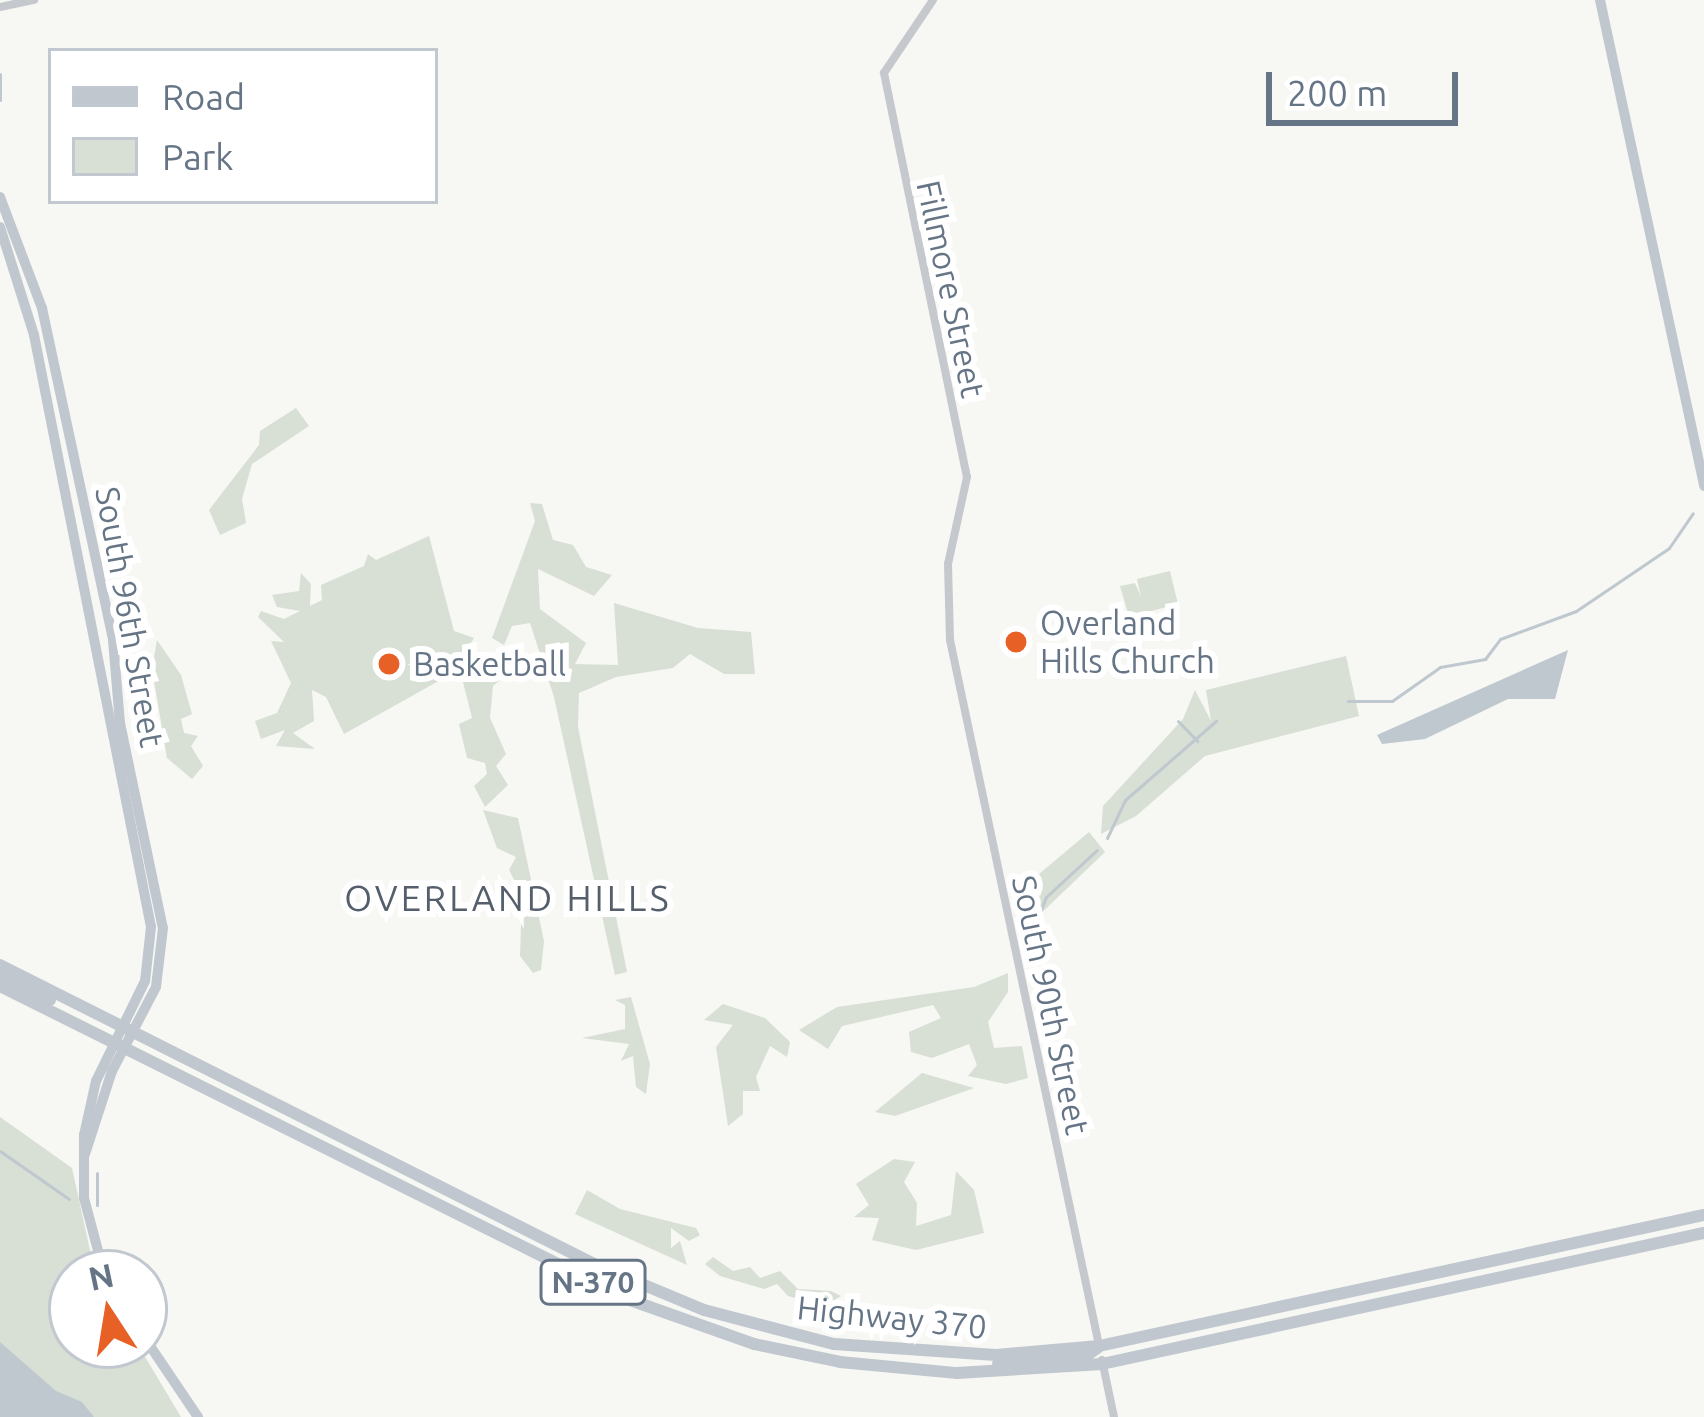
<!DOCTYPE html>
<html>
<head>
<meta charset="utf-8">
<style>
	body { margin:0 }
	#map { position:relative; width:1704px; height:1417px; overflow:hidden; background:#f7f7f4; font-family:Ubuntu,sans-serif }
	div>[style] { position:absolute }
	.green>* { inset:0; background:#d8dfd5 }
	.water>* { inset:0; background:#bfc8ce }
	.stream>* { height:3px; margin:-1.5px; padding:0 1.5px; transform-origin:1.5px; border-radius:1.5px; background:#bfc8ce }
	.minor>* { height:8px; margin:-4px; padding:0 4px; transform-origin:4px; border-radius:4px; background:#c5c8cc }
	.major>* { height:10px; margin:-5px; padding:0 5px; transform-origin:5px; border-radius:5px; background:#c0c7ce }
	.highway>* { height:12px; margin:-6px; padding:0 6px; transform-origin:6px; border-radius:6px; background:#c0c7ce }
	.dots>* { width:33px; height:33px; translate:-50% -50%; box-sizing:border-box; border:6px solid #fff; border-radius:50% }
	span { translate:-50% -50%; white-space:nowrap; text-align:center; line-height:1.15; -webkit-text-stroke:12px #fff; paint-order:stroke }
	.shield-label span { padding:3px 9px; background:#fff; border:3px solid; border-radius:9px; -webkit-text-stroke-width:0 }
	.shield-label { font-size:30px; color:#667586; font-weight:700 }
	.street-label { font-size:33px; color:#667586 }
	.poi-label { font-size:33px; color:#667586 }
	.left { translate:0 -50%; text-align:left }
	.neighbourhood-label { font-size:36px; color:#545f6b; letter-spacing:3px }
	.legend { position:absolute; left:48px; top:48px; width:390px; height:156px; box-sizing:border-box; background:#fff; border:3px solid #c2c8cf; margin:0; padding:15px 21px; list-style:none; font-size:36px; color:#667586 }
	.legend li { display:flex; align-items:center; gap:24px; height:60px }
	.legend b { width:60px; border:3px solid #c2c8cf }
	.north { position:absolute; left:48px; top:1249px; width:120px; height:120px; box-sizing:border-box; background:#fff; border:3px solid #c2c8cf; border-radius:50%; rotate:348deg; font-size:33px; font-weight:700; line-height:48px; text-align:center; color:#667586 }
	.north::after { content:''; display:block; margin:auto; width:42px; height:54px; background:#e76025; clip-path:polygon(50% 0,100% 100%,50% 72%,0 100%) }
	.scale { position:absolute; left:1266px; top:72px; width:192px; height:54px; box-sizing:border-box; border:6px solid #667586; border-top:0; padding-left:15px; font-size:36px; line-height:42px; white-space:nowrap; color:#667586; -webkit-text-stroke:9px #fff; paint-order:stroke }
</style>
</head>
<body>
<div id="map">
	<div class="green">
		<i style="clip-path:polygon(296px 408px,309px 426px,252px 464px,242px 499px,246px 523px,220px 535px,209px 510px,259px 445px,260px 431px)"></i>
		<i style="clip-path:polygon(530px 503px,542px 504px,553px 540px,573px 545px,586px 567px,612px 575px,594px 596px,538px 569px,540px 609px,586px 643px,575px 664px,618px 665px,614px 603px,698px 628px,751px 632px,755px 674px,724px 674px,690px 654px,673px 668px,616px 677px,579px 693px,578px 727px,627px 972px,615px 975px,554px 697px,530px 623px,512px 626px,504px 645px,492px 638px,535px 521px)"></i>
		<i style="clip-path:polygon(429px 536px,454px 631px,474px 638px,453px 673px,344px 734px,326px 697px,312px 690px,314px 721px,293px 733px,315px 749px,276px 746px,285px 730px,261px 739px,255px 721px,277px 713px,291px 683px,271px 641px,284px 642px,258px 617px,261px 611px,284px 619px,300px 611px,277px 607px,272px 595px,299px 591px,301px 573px,311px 584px,310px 606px,322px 600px,321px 585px,364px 566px,368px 554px,376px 560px)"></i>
		<i style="clip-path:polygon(1170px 571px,1178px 604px,1129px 617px,1120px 586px,1135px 583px,1141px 597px,1137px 579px)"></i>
		<i style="clip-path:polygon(157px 640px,181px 675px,192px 714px,181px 719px,184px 733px,198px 736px,191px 746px,203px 766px,192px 779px,167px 758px,152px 669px)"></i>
		<i style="clip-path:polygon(1346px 656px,1359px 716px,1205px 756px,1136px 816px,1101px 834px,1103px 806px,1183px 719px,1195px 690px,1211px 721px,1206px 690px)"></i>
		<i style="clip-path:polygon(500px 666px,506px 675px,493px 686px,490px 718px,506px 754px,496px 766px,508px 785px,485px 807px,474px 786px,487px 774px,485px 763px,467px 758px,459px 724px,472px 718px,463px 682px,478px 669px,486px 683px)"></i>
		<i style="clip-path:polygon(483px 810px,518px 818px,544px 941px,541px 970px,533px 973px,520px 956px,522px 895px,509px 870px,516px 857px,497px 848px)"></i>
		<i style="clip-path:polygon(1089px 832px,1105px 852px,1033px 921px,1021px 903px,1033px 879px)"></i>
		<i style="clip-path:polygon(1008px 973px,1008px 992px,988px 1022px,994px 1048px,1022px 1046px,1028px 1078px,1006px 1084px,968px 1076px,977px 1065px,969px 1044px,932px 1058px,911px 1052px,909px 1032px,941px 1018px,933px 1005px,842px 1026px,828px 1049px,799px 1030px,837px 1007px,974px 987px)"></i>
		<i style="clip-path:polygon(631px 997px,650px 1064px,646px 1094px,636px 1087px,633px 1056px,621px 1061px,629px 1044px,582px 1038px,625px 1029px,625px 1005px,615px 1000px)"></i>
		<i style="clip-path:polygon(723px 1004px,765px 1018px,790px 1042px,787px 1057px,770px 1046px,756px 1077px,760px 1091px,743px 1091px,743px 1114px,728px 1126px,716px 1047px,733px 1025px,704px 1020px)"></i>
		<i style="clip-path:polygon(922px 1073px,974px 1088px,895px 1116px,875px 1112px)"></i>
		<i style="clip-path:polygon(0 1117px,72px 1168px,95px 1273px,72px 1273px,72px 1345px,138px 1345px,181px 1417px,0 1417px)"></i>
		<i style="clip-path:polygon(894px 1159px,915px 1162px,904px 1182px,917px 1203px,916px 1226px,951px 1215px,956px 1171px,974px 1190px,984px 1233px,916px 1250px,872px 1240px,879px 1218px,854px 1217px,869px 1205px,856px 1184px)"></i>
		<i style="clip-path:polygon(587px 1190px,620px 1209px,696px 1228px,700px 1235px,689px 1241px,671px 1228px,671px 1248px,680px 1241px,687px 1265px,575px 1214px)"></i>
		<i style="clip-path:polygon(713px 1257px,733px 1271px,750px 1267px,760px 1278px,780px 1271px,798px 1289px,831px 1291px,841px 1296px,831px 1302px,837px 1310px,788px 1296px,777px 1284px,764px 1289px,720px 1276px,705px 1264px)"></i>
	</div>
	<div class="water">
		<i style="clip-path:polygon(1568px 650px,1555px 699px,1508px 699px,1425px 739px,1382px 744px,1377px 735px)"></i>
		<i style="clip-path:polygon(0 1342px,56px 1391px,82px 1402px,94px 1417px,0 1417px)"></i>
	</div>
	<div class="stream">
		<i style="left:0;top:74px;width:26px;rotate:90deg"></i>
		<i style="left:1348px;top:701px;width:44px"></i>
		<i style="left:1392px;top:701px;width:59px;rotate:-35.3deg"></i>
		<i style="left:1440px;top:667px;width:46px;rotate:-10.1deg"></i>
		<i style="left:1485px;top:659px;width:25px;rotate:-53deg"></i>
		<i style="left:1500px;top:639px;width:81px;rotate:-20.2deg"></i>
		<i style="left:1576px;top:611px;width:112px;rotate:-34.1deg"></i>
		<i style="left:1669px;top:548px;width:42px;rotate:-55.6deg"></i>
		<i style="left:1178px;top:721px;width:28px;rotate:46deg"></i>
		<i style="left:1107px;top:838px;width:42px;rotate:-64.7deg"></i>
		<i style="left:1125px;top:800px;width:121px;rotate:-41deg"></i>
		<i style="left:1020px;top:926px;width:15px;rotate:-8deg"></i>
		<i style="left:1035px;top:924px;width:29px;rotate:-68deg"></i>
		<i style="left:1046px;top:897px;width:69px;rotate:-42.7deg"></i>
		<i style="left:0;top:1151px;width:84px;rotate:34.8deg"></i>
		<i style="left:97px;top:1205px;width:32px;rotate:-90deg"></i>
	</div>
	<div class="minor">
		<i style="left:933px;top:0;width:88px;rotate:123.9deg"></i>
		<i style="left:884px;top:73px;width:412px;rotate:78.4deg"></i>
		<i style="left:967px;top:477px;width:89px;rotate:102.3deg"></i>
		<i style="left:948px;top:564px;width:76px;rotate:88.5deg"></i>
		<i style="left:950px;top:640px;width:721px;rotate:78.07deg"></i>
		<i style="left:0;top:7px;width:35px;rotate:-12deg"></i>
		<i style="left:1102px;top:1360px;width:58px;rotate:78.1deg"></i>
	</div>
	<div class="major">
		<i style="left:1600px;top:0;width:497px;rotate:77.9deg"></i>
		<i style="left:0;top:197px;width:119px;rotate:69.3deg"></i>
		<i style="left:42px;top:308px;width:340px;rotate:77.9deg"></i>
		<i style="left:113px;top:640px;width:83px;rotate:85.2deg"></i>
		<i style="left:120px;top:723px;width:209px;rotate:78.2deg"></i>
		<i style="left:163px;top:928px;width:59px;rotate:96.8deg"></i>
		<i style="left:156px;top:987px;width:95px;rotate:117.6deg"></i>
		<i style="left:112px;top:1071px;width:87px;rotate:108deg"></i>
		<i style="left:0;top:227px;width:113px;rotate:72.5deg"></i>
		<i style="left:34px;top:335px;width:603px;rotate:78.82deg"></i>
		<i style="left:151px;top:927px;width:54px;rotate:96.3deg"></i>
		<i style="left:145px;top:981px;width:111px;rotate:116.1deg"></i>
		<i style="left:96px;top:1081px;width:55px;rotate:102.5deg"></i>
		<i style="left:84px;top:1135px;width:63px;rotate:90deg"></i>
		<i style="left:84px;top:1198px;width:78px;rotate:75.1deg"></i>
		<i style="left:144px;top:1337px;width:97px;rotate:56deg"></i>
	</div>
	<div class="highway">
		<i style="left:0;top:965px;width:667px;rotate:26.72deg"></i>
		<i style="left:596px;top:1265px;width:117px;rotate:22.6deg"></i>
		<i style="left:704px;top:1310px;width:134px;rotate:14.7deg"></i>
		<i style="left:834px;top:1344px;width:162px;rotate:3.9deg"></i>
		<i style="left:996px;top:1355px;width:103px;rotate:-5deg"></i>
		<i style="left:1099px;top:1346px;width:619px;rotate:-12.22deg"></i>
		<i style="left:0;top:977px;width:55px;rotate:24.7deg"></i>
		<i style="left:0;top:986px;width:704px;rotate:26.49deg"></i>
		<i style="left:630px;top:1300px;width:132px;rotate:19.5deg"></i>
		<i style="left:754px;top:1344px;width:88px;rotate:11.8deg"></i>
		<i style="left:840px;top:1362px;width:118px;rotate:5.4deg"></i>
		<i style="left:957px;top:1373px;width:145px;rotate:-3.6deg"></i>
		<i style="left:1102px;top:1364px;width:616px;rotate:-12.28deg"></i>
		<i style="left:998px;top:1364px;width:85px;rotate:-4deg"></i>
		<i style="left:1083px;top:1358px;width:19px;rotate:-35deg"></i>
	</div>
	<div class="dots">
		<i style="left:1016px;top:642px;background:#e76025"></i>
		<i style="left:389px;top:664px;background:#e76025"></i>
	</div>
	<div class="shield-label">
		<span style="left:593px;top:1282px">N-370</span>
	</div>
	<div class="street-label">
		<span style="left:951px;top:289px;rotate:78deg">Fillmore Street</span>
		<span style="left:130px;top:617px;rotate:80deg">South 96th Street</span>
		<span style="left:1051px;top:1005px;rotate:78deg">South 90th Street</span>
		<span style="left:892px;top:1317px;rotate:6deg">Highway 370</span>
	</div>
	<div class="poi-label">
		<span class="left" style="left:1040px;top:642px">Overland<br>Hills Church</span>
		<span class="left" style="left:413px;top:664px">Basketball</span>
	</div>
	<div class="neighbourhood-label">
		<span style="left:508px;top:898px">OVERLAND HILLS</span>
	</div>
	<ul class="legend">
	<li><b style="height:15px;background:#c0c7ce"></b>Road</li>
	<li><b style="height:33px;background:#d8dfd5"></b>Park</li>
	</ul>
	<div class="north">N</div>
	<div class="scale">200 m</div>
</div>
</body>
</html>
